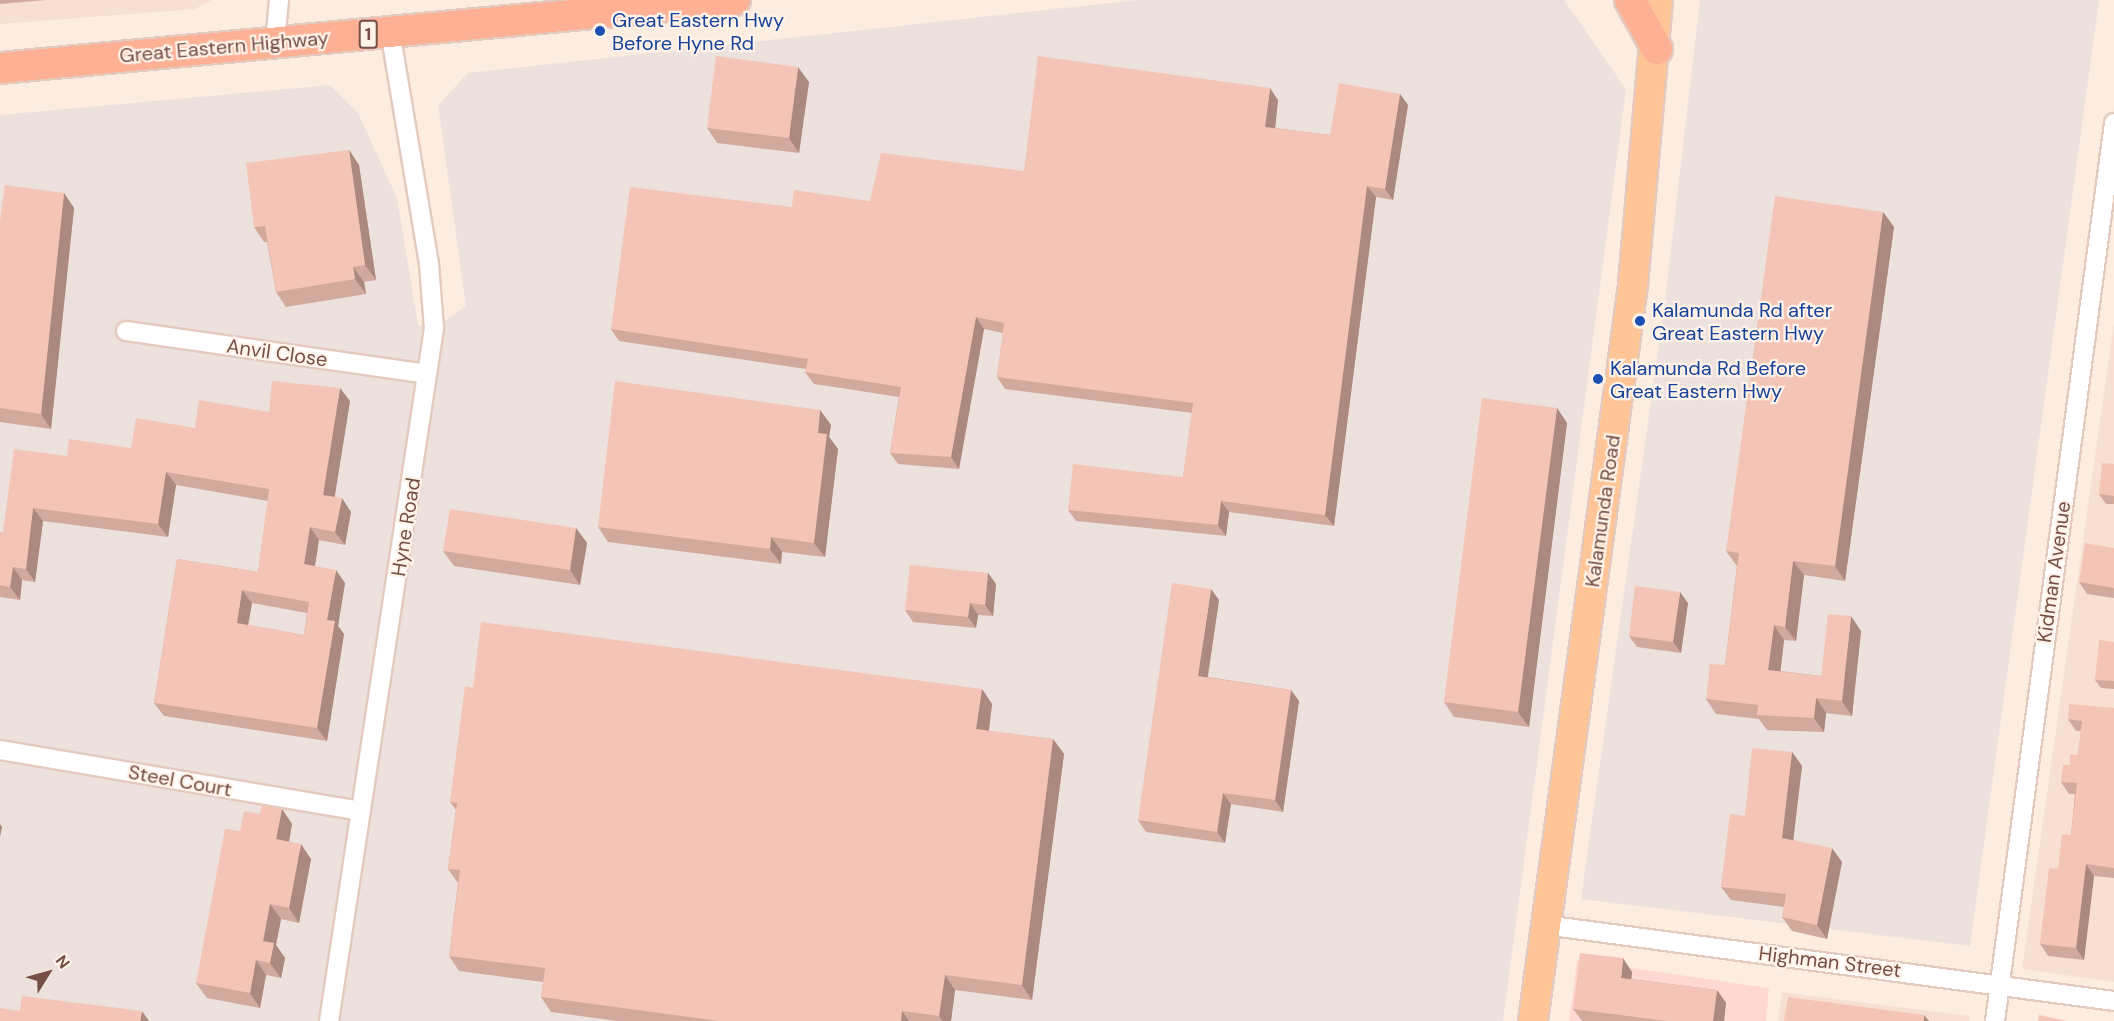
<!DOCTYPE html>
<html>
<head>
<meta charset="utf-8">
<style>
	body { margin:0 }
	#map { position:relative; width:2114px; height:1021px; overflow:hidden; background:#fdede0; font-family:"DM Sans",sans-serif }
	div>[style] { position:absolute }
	.residential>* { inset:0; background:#f7e0d1 }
	.commercial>* { inset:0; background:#ffd8d3 }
	.industrial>* { inset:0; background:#ece1dc }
	.roads { filter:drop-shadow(2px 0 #e4c9bf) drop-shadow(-2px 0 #e4c9bf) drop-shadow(0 2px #e4c9bf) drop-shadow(0 -2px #e4c9bf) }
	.minor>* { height:18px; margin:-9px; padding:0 9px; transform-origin:9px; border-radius:9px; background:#fff }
	.primary>* { height:28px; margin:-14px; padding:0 14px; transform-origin:14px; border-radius:14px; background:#ffc596 }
	.trunk>* { height:30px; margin:-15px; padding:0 15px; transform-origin:15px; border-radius:15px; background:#fdb094 }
	.wall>* { inset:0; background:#d2a99d }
	.shaded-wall>* { inset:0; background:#ab897f }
	.building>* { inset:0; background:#f4c4b6 }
	.dots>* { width:16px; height:16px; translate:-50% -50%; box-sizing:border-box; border:3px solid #fff2e8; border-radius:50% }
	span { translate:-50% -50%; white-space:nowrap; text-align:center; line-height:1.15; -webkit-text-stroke:4.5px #fff2e8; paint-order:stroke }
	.shield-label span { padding:2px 4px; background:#fff2e8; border:2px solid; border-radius:4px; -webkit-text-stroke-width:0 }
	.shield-label { font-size:18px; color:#754e46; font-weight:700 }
	.transit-label { font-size:20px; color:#164399 }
	.left { translate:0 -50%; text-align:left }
	.street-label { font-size:20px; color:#754e46 }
	.north { position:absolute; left:18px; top:943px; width:60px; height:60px; -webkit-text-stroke:4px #fff2e8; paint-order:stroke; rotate:53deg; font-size:16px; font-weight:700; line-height:24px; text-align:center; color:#754e46 }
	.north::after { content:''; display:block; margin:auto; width:21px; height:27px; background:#754e46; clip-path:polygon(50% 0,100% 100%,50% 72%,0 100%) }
</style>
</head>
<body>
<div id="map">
	<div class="residential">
		<i style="clip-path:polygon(0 0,212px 0,195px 9px,0 24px)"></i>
		<i style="clip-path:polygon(2114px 323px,2114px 982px,2022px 969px)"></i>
		<i style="clip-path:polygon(1782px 992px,1970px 1016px,1969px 1021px,1778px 1021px)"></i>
	</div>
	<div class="commercial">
		<i style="clip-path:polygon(1577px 960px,1769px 988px,1766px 1021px,1569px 1021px)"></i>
	</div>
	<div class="industrial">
		<i style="clip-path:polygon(1137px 0,1564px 0,1626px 89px,1503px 1021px,0 1021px,0 115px,330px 85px,358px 113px,397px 198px,418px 325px,434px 328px,466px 306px,438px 105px,468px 73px)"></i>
		<i style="clip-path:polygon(1700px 0,2099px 0,1970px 946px,1581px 899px,1665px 301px)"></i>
	</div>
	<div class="roads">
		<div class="minor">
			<i style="left:275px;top:43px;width:43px;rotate:-84.7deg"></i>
			<i style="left:126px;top:331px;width:304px;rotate:8.1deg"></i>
			<i style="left:0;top:750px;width:365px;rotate:9.6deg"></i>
			<i style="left:1545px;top:925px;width:574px;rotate:7.61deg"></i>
			<i style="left:329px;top:1021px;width:701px;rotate:-81.38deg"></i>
			<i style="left:434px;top:328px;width:64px;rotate:-94.5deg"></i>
			<i style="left:429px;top:264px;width:235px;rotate:-99.5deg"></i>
			<i style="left:1995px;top:1021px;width:906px;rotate:-82.45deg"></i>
		</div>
		<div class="primary">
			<i style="left:1533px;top:1021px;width:743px;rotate:-82.26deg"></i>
			<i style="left:1633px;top:285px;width:286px;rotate:-85deg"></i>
		</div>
		<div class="trunk">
			<i style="left:1630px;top:0;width:56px;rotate:61.1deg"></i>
			<i style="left:0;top:68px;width:738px;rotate:-5.29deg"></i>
		</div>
	</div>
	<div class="wall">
		<i style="clip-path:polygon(0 0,46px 0,0 4px)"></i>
		<i style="clip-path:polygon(809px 82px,799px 153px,717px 143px,707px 128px)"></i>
		<i style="clip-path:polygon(1400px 94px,1408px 105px,1393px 200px,1376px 197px,1334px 526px,1229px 512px,1226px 536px,1076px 521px,1068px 510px,1183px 477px,1192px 413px,1005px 389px,997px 377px,1003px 333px,984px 329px,959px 469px,898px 464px,890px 453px,899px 397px,814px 384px,805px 372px,806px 369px,619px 341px,611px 329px,792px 207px,870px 201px,1024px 171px,1278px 100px,1275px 128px,1330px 135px)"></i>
		<i style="clip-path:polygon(349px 150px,359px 165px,376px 280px,364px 282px,366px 294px,286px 307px,276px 292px,267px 242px,264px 242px,254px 227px)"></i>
		<i style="clip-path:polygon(64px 193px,74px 208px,51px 429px,0 422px,0 221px)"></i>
		<i style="clip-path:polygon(1883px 212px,1894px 227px,1845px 581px,1804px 575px,1796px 641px,1784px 640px,1780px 671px,1821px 676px,1861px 631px,1852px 716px,1826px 713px,1824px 732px,1767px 730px,1759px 719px,1716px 714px,1706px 699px,1725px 665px,1737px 566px,1726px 551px)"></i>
		<i style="clip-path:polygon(evenodd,350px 401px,334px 497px,351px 512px,345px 545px,319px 540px,315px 566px,345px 583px,338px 626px,344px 634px,327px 741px,164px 716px,154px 703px,177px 559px,258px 572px,268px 501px,176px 485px,168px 537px,43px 521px,35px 582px,22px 580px,20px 600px,0 597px,0 532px,3px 533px,67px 456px,131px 448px,195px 428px,269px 412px,350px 401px,252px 603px,307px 613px,304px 635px,248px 625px,252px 603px)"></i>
		<i style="clip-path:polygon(1557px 408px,1567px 423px,1529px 727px,1454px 717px,1444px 702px)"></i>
		<i style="clip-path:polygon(820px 410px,831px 425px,829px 437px,838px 449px,825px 557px,782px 552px,781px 564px,608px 542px,598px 527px)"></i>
		<i style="clip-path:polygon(2114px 464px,2114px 504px,2106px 504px,2099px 494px)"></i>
		<i style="clip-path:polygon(576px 528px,587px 543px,580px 585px,454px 566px,443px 551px)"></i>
		<i style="clip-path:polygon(2114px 548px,2114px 598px,2087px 594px,2079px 582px)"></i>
		<i style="clip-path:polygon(988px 573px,996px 584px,993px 616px,978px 615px,976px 628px,913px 622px,905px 610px)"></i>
		<i style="clip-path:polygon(1219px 600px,1208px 677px,1291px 690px,1299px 701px,1283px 812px,1231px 804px,1225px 843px,1146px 832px,1138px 820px)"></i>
		<i style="clip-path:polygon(1688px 603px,1681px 653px,1637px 647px,1629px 636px)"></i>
		<i style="clip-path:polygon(2114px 642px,2114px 689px,2101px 688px,2095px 680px)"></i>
		<i style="clip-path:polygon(473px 688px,982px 689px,992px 704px,989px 731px,1053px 739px,1064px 754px,1032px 1000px,955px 990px,951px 1021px,617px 1021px,551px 1012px,541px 997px,543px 982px,459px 971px,449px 956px,458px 883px,448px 869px,456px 810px,450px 802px)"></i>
		<i style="clip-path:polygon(2114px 708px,2114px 878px,2094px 876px,2084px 960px,2048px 956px,2040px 944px,2058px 869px,2071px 835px,2075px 794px,2069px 794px,2061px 782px,2070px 765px,2078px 755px,2081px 731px,2076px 731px,2068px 719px)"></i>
		<i style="clip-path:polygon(1792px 752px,1802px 766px,1793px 840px,1842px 862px,1827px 939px,1792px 931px,1782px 917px,1784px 907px,1731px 900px,1721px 887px,1745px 816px)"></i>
		<i style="clip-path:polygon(282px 809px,292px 824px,289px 842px,311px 859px,299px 923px,281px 919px,276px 945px,285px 958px,281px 978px,266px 975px,260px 1008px,207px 998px,196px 983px,260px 814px)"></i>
		<i style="clip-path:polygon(1632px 972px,1631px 979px,1717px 990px,1726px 1003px,1724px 1021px,1582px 1021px,1573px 1009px)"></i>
	</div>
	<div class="shaded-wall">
		<i style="clip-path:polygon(798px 67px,809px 82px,799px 153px,789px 138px)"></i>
		<i style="clip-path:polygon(1270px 88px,1278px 100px,1274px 139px,1265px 127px)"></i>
		<i style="clip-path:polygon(1400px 94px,1408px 105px,1393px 200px,1385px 189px)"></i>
		<i style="clip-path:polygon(349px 150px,359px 165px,376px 280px,365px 265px)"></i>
		<i style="clip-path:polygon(1367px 186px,1376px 197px,1334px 526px,1325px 515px)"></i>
		<i style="clip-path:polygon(64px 193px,74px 208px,51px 429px,41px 414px)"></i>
		<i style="clip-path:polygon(1883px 212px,1894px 227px,1845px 581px,1835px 566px)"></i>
		<i style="clip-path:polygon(353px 267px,364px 282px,366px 294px,355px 279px)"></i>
		<i style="clip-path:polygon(976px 317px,984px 329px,959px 469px,951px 457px)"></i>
		<i style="clip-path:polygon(340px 388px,350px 401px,333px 508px,323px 495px)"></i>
		<i style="clip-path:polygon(1557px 408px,1567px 423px,1529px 727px,1518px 712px)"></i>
		<i style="clip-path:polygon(820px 410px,831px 425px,829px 437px,838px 449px,825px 557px,814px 543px,818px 433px)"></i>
		<i style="clip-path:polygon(166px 472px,176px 485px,168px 537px,158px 524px)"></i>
		<i style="clip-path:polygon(342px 498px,351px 512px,345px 545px,335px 532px)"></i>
		<i style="clip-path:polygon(1221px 501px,1229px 512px,1226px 536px,1218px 525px)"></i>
		<i style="clip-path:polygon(33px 508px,43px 521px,35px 582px,26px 569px)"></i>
		<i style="clip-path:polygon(310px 527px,319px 540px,313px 578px,304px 564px)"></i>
		<i style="clip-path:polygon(576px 528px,587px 543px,580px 585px,570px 570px)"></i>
		<i style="clip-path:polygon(771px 537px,782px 552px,781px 564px,770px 549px)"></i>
		<i style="clip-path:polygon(1793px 561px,1804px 575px,1796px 641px,1785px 627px)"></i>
		<i style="clip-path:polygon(13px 567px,22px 580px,20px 600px,10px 587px)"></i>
		<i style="clip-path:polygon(336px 570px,345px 583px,338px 626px,344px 634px,327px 741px,317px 728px,327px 620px)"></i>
		<i style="clip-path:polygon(988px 573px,996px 584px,993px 616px,985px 605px)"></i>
		<i style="clip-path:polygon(1211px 589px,1219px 600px,1206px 687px,1198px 676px)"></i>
		<i style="clip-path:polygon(242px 590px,252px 603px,246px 637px,237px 623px)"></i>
		<i style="clip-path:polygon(1680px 592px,1688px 603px,1681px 653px,1673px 642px)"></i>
		<i style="clip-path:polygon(970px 603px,978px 615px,976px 628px,968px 617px)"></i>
		<i style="clip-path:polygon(1851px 616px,1861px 631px,1852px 716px,1842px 701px)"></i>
		<i style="clip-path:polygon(1774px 625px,1784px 640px,1779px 685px,1768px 670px)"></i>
		<i style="clip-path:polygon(982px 689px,992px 704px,987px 744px,976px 729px)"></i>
		<i style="clip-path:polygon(1291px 690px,1299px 701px,1283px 812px,1275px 800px)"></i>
		<i style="clip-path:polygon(1816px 698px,1826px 713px,1824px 732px,1814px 718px)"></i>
		<i style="clip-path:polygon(1053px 739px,1064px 754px,1032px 1000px,1022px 985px)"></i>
		<i style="clip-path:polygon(1792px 752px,1802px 766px,1792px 851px,1782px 838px)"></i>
		<i style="clip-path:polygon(1223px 793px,1231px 804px,1225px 843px,1217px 832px)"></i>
		<i style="clip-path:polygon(282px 809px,292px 824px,287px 854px,276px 839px)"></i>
		<i style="clip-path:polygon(0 824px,2px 827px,0 837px)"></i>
		<i style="clip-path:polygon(301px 844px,311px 859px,299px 923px,289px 908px)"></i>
		<i style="clip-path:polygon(1832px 848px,1842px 862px,1827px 939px,1817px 925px)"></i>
		<i style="clip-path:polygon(2086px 864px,2094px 876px,2084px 960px,2076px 948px)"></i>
		<i style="clip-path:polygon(270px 904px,281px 919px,276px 945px,285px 958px,281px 978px,270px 963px,263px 941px)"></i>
		<i style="clip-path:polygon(1623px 958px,1632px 972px,1630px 991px,1621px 978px)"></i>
		<i style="clip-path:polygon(256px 960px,266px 975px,260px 1008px,250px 993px)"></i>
		<i style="clip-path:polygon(945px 975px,955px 990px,951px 1021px,943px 1021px,939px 1016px)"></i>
		<i style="clip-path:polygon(1717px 990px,1726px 1003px,1724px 1021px,1713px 1021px)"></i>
		<i style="clip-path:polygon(142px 1011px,149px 1021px,140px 1021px)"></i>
		<i style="clip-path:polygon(902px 1011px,909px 1021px,901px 1021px)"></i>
		<i style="clip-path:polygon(1924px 1015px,1929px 1021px,1924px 1021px)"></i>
	</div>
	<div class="building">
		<i style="clip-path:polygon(716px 56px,798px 67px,789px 138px,707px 128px)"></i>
		<i style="clip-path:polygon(1038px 56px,1270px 88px,1265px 127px,1330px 135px,1339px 83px,1400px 94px,1385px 189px,1367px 186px,1325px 515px,1221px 501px,1218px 525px,1068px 510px,1073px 464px,1183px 477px,1193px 403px,997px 377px,1004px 323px,976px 317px,951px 457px,890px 453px,901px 387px,805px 372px,808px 359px,611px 329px,630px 187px,792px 207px,794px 190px,870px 201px,881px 153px,1024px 171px)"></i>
		<i style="clip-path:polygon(349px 150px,365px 265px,353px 267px,355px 279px,276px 292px,265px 226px,254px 227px,246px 163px)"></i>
		<i style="clip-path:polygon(5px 185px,64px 193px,41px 414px,0 408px,0 221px)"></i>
		<i style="clip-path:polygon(1775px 196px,1883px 212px,1835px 566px,1793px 561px,1785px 627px,1774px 625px,1768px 670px,1821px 676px,1828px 614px,1851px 616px,1842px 701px,1816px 698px,1814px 718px,1757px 715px,1758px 705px,1706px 699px,1710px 664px,1725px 665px,1739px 553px,1726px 551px)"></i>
		<i style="clip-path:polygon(evenodd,272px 381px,340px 388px,323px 495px,342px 498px,335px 532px,310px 527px,304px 564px,336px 570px,327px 620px,335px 621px,317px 728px,154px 703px,177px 559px,258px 572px,269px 489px,166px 472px,158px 524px,33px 508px,26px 569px,13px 567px,10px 587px,0 585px,0 532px,3px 533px,14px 449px,67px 456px,69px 439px,131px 448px,136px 418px,195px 428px,199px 400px,269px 412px,272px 381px,242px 590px,309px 602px,304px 635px,237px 623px,242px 590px)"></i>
		<i style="clip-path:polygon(615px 381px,820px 410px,818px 433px,827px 434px,814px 543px,771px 537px,770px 549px,598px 527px)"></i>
		<i style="clip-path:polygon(1482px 398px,1557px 408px,1518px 712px,1444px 702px)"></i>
		<i style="clip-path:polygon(2102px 463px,2114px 464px,2114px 496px,2099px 494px)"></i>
		<i style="clip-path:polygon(450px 509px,576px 528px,570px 570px,443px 551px)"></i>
		<i style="clip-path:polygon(2085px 543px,2114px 548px,2114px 588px,2079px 582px)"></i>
		<i style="clip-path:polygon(910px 565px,988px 573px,985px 605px,970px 603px,968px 617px,905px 610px)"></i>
		<i style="clip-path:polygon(1172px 583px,1211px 589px,1198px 676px,1291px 690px,1275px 800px,1223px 793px,1217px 832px,1138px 820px)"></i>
		<i style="clip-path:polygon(1635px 586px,1680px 592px,1673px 642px,1629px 636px)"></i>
		<i style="clip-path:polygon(481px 622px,982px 689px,976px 729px,1053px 739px,1022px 985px,945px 975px,939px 1016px,902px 1011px,901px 1021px,719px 1021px,541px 997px,545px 968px,449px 956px,460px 870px,448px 869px,457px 803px,450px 802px,465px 686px,473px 688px)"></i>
		<i style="clip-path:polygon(2099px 640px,2114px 642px,2114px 681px,2095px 680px)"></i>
		<i style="clip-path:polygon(2069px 704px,2114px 708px,2114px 868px,2086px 864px,2076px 948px,2040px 944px,2049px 868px,2058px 869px,2062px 834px,2071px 835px,2077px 783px,2061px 782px,2063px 765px,2070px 765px,2070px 754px,2078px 755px,2082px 721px,2068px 719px)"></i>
		<i style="clip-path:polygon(1752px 748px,1792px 752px,1782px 838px,1832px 848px,1817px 925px,1782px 917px,1786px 894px,1721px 887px,1730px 814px,1745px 816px)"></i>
		<i style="clip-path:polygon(262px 805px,282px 809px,276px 839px,301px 844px,289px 908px,270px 904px,263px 941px,274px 943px,270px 963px,256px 960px,250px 993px,196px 983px,225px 829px,240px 831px,244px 811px,260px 814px)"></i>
		<i style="clip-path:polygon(1580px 953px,1623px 958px,1621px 978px,1717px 990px,1713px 1021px,1667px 1021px,1573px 1009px)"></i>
		<i style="clip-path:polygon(22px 996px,142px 1011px,140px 1021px,0 1021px,0 1008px,20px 1011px)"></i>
		<i style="clip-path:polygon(1788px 997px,1924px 1015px,1924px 1021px,1784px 1021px)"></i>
		<i style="clip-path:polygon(2039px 1015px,2067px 1021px,2038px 1021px)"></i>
	</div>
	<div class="dots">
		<i style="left:600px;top:31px;background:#1a4fb4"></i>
		<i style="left:1640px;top:321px;background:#1a4fb4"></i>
		<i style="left:1598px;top:379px;background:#1a4fb4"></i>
	</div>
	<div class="shield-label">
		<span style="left:368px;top:34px">1</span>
	</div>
	<div class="transit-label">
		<span class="left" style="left:612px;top:32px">Great Eastern Hwy<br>Before Hyne Rd</span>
		<span class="left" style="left:1652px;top:322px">Kalamunda Rd after<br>Great Eastern Hwy</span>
		<span class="left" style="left:1610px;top:380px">Kalamunda Rd Before<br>Great Eastern Hwy</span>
	</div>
	<div class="street-label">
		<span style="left:224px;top:47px;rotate:-5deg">Great Eastern Highway</span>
		<span style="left:277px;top:353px;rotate:8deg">Anvil Close</span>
		<span style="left:1603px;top:511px;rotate:-82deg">Kalamunda Road</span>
		<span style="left:406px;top:527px;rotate:-81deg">Hyne Road</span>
		<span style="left:2054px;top:572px;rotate:-82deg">Kidman Avenue</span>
		<span style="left:180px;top:781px;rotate:10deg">Steel Court</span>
		<span style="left:1830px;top:962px;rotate:7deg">Highman Street</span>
	</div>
	<div class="north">N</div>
</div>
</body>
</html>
